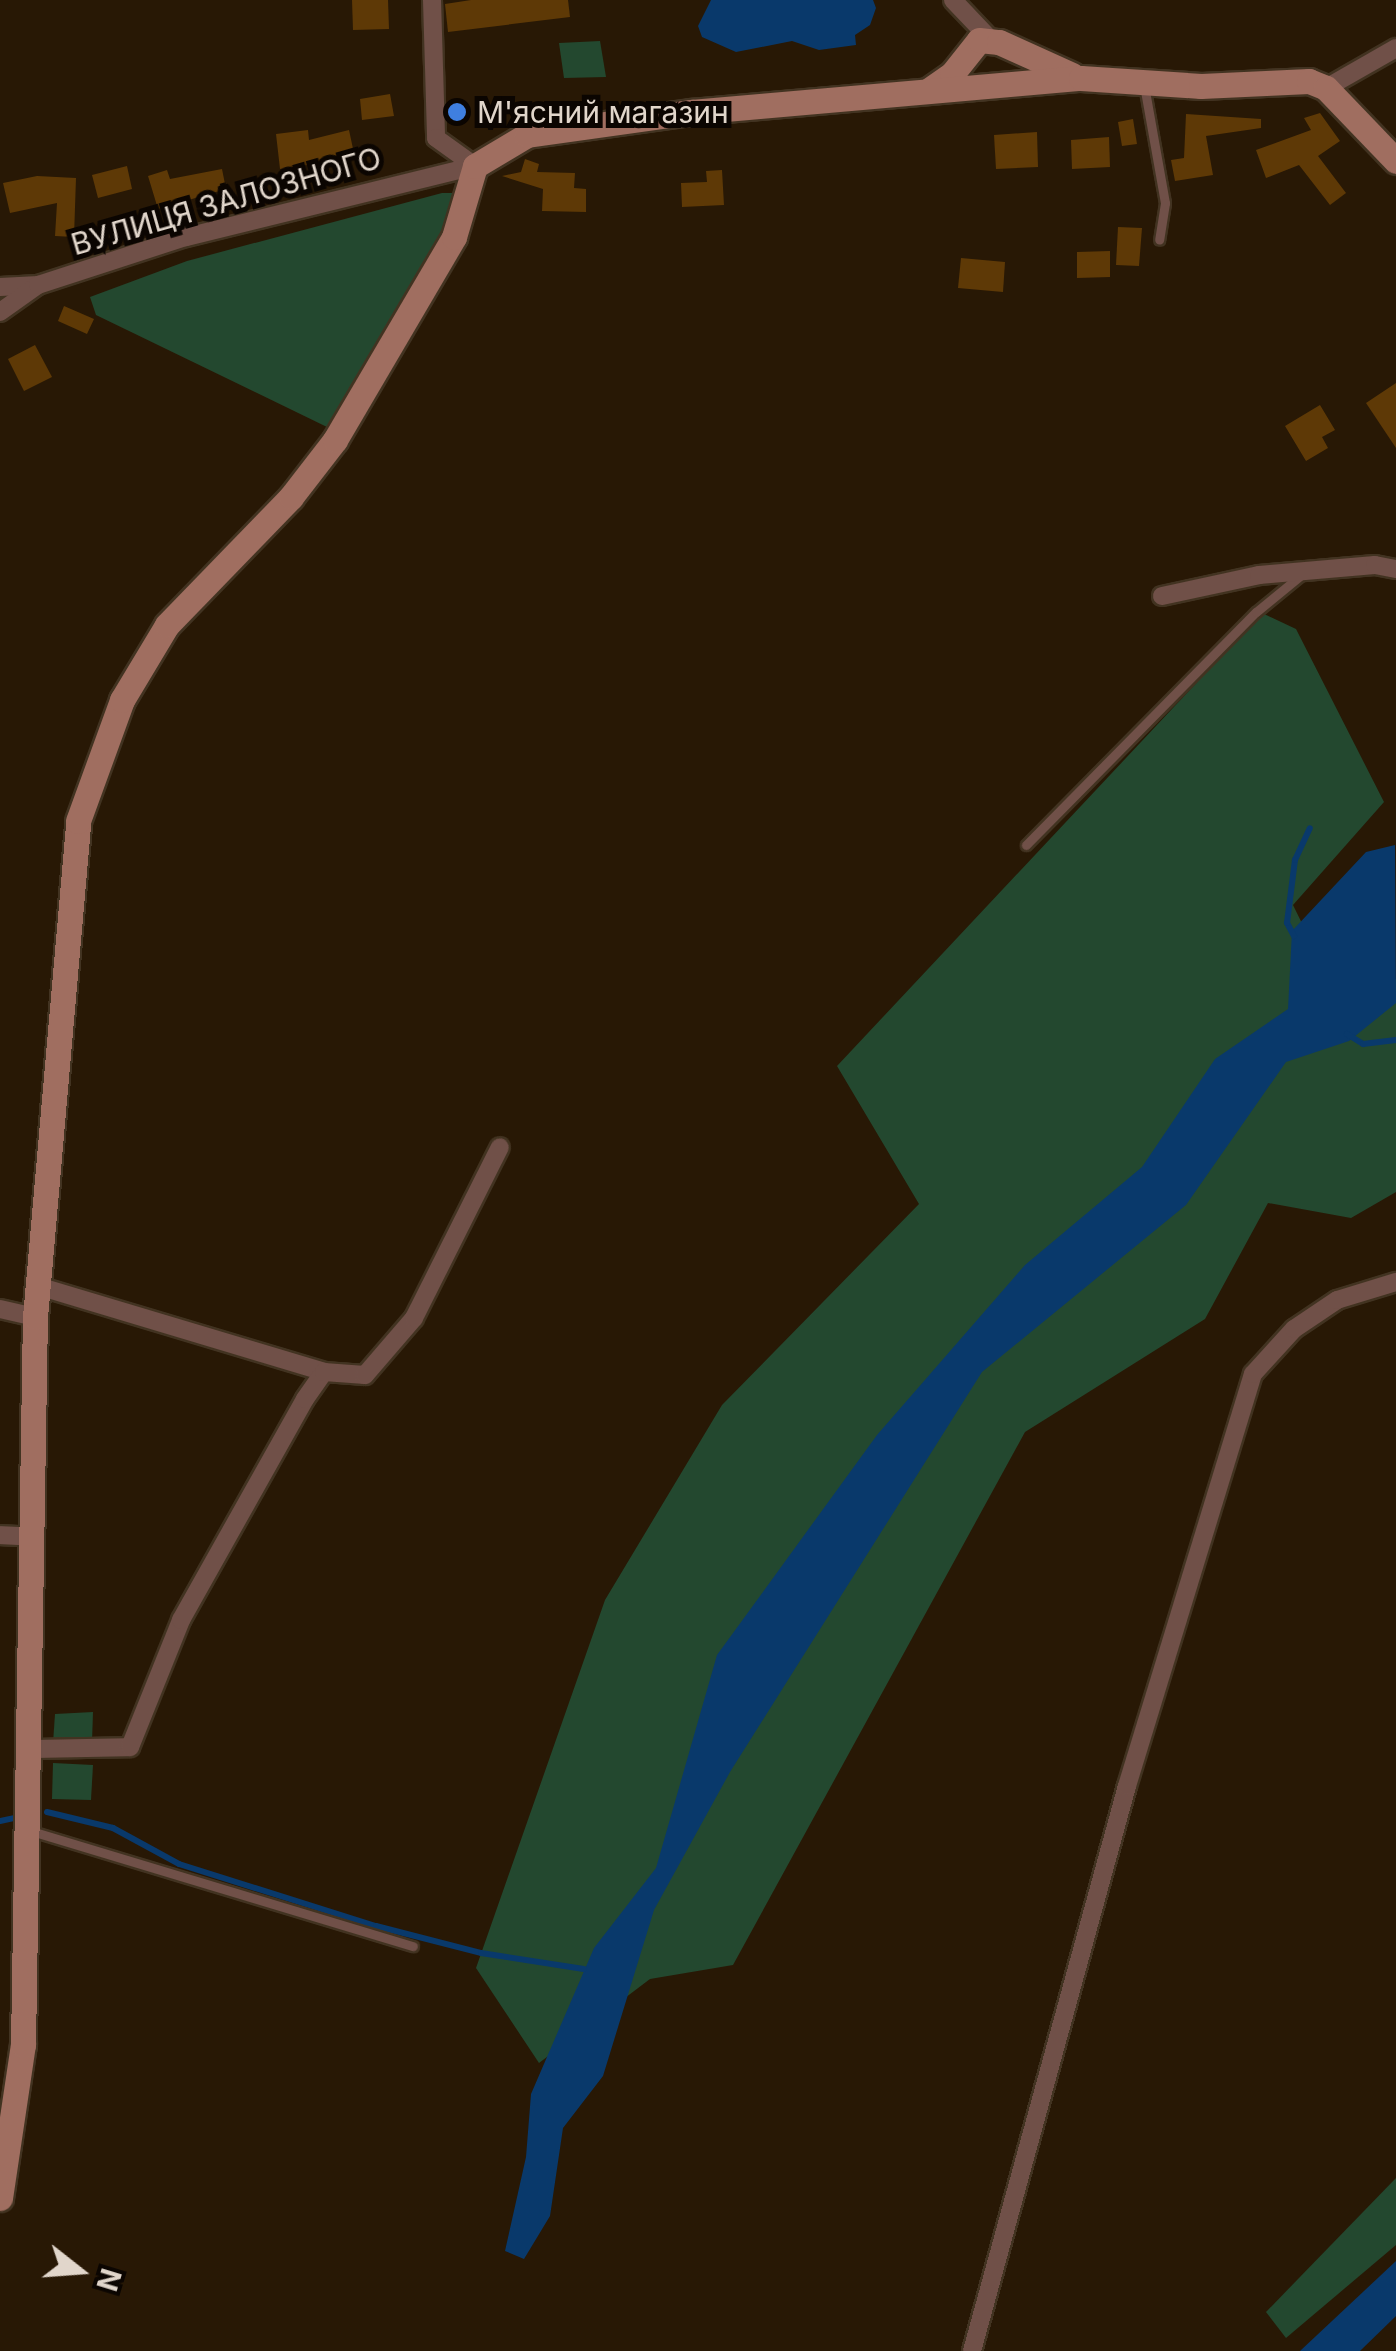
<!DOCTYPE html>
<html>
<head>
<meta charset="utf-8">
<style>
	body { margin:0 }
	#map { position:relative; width:1396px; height:2351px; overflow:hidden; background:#281805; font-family:Inter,sans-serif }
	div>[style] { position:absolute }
	.green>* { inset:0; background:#23482f }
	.water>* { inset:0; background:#09396b }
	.stream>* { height:6px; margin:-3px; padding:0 3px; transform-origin:3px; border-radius:3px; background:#09396b }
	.building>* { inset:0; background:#5e3906 }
	.roads { filter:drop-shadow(2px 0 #423321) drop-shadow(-2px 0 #423321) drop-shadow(0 2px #423321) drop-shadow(0 -2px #423321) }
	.lane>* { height:9px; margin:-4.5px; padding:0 4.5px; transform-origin:4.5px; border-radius:4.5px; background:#705048 }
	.street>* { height:18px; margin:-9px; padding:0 9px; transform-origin:9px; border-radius:9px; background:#705048 }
	.secondary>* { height:25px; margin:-12.5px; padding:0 12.5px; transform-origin:12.5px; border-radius:12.5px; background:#a06e60 }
	.dots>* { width:28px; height:28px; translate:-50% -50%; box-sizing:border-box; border:5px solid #0b0501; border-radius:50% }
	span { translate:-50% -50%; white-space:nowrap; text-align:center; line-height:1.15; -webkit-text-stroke:10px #0b0501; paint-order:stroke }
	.poi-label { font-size:30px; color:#e1d6cb }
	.left { translate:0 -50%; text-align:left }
	.street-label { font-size:30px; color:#e1d6cb }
	.north { position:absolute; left:30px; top:2221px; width:100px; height:100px; -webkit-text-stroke:8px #0b0501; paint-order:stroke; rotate:107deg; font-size:28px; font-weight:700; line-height:40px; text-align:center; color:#e1d6cb }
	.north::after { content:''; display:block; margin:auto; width:35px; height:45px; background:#e1d6cb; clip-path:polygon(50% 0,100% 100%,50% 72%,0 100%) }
</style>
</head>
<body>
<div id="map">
	<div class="green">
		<i style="clip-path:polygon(600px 41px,606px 77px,564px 78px,559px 43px)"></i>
		<i style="clip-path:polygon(442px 193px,456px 193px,461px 204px,327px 427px,96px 315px,90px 297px,187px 261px)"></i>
		<i style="clip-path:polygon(1262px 613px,1296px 629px,1384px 802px,1293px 905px,1319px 958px,1396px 979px,1396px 1192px,1351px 1218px,1268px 1203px,1205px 1319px,1025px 1432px,733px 1965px,650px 1979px,539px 2063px,476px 1968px,605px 1600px,722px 1405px,919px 1204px,837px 1066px)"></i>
		<i style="clip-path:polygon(93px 1712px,92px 1742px,53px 1743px,55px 1714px)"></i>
		<i style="clip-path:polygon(53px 1763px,93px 1765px,91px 1800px,52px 1799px)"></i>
		<i style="clip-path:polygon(1396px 2178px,1396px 2245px,1286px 2338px,1266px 2312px)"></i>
	</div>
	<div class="water">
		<i style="clip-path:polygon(711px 0,873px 0,876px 8px,870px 25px,855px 35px,856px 45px,819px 50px,792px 41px,736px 52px,702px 37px,698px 26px)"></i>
		<i style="clip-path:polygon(1395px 845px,1396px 1003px,1349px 1041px,1286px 1062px,1186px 1205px,982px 1372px,730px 1772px,654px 1910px,603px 2076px,563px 2128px,550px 2216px,524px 2259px,505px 2251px,526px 2157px,531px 2094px,594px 1948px,656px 1868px,717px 1655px,877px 1435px,1025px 1265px,1142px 1167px,1215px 1059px,1288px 1009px,1292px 931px,1366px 852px)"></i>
		<i style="clip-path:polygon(1396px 2261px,1396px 2316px,1360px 2351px,1300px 2351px)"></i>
	</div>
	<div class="stream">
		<i style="left:1294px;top:936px;width:15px;rotate:-118deg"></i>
		<i style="left:1287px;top:923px;width:64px;rotate:-82.8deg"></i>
		<i style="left:1295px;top:860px;width:35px;rotate:-65deg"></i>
		<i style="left:1347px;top:1034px;width:19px;rotate:32deg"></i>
		<i style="left:1363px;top:1044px;width:33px;rotate:-7deg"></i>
		<i style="left:47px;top:1812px;width:68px;rotate:13.6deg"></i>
		<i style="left:113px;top:1828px;width:75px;rotate:28.6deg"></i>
		<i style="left:179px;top:1864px;width:207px;rotate:17.5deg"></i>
		<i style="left:376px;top:1926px;width:108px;rotate:14.4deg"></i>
		<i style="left:481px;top:1953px;width:104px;rotate:8.8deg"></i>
		<i style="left:0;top:1821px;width:14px;rotate:-12deg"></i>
	</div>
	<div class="building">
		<i style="clip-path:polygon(352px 0,388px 0,389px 29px,353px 30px)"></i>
		<i style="clip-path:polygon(471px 0,568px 0,570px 17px,448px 32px,445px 4px)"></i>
		<i style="clip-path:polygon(390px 94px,394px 116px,362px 120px,360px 99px)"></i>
		<i style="clip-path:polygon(1320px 113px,1340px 141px,1318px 156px,1346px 193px,1330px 205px,1299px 165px,1266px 178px,1256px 150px,1311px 130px,1304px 118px)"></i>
		<i style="clip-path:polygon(1186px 114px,1261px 119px,1261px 128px,1206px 136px,1213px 175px,1175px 181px,1171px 160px,1184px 158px)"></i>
		<i style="clip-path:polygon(1133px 119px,1137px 144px,1122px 146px,1118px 122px)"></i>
		<i style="clip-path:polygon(308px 130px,309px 140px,349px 130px,355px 158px,280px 169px,276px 134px)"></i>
		<i style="clip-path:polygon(1037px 132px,1038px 167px,996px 169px,994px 135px)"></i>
		<i style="clip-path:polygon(1109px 137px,1110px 167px,1072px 169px,1071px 140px)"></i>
		<i style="clip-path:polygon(525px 159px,539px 164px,537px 172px,575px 173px,574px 188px,586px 189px,586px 212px,542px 211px,543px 189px,502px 176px,521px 172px)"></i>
		<i style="clip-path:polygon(127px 166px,132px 189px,98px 198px,92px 175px)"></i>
		<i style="clip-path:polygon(222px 169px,226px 189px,158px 209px,148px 176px,167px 170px,170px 179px)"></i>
		<i style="clip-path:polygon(722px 170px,724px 205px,682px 207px,681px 183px,707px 182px,706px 171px)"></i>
		<i style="clip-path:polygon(37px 176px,76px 178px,74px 237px,55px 236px,57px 203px,10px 213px,3px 183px)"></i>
		<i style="clip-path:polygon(1118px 227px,1142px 228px,1139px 266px,1116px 265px)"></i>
		<i style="clip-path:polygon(1110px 251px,1110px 277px,1077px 278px,1077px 252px)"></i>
		<i style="clip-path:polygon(961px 258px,1005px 262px,1003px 292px,958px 288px)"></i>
		<i style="clip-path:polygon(64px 306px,94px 319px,87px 334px,58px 321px)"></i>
		<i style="clip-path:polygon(35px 345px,52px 377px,24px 391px,8px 359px)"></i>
		<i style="clip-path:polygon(1396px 383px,1396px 448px,1366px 403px)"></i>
		<i style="clip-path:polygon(1320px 405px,1335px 430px,1322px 437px,1328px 448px,1306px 461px,1285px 426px)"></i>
	</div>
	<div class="roads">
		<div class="lane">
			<i style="left:1144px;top:85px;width:120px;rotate:79.9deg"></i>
			<i style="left:1165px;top:203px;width:37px;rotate:99deg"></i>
			<i style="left:1026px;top:845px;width:327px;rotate:-45.4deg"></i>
			<i style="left:1256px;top:612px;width:58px;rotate:-39.4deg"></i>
			<i style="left:28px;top:1830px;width:402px;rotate:16.8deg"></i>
		</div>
		<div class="street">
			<i style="left:432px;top:0;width:138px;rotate:88.3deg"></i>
			<i style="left:436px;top:138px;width:48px;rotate:35.7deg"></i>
			<i style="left:953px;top:0;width:54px;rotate:46.5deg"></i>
			<i style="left:1326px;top:88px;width:81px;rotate:-29.7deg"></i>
			<i style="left:0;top:287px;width:34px;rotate:-3deg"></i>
			<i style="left:0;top:312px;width:47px;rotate:-35.4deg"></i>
			<i style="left:38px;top:285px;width:156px;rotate:-18deg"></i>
			<i style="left:186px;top:237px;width:298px;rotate:-13.8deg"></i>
			<i style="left:1162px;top:596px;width:99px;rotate:-12.2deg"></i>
			<i style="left:1259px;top:575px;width:116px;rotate:-4.9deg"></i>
			<i style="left:1375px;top:565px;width:21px;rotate:11deg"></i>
			<i style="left:38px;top:1286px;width:299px;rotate:16.7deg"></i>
			<i style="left:0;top:1309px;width:36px;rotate:13deg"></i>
			<i style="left:0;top:1535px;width:35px;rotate:3deg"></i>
			<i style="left:30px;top:1749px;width:100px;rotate:-1.1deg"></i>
			<i style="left:130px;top:1747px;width:137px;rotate:-68.1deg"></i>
			<i style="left:181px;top:1620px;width:253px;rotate:-60.7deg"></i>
			<i style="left:305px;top:1399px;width:33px;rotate:-55deg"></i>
			<i style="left:324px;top:1372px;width:41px;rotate:4.2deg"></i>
			<i style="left:365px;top:1375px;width:75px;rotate:-49.3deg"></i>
			<i style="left:414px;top:1318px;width:191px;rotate:-63.3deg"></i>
			<i style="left:972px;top:2351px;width:586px;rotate:-74.66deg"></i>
			<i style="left:1127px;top:1786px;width:431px;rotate:-73deg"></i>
			<i style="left:1253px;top:1374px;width:61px;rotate:-47.7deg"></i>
			<i style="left:1294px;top:1329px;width:52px;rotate:-34deg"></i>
			<i style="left:1337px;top:1300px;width:62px;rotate:-17deg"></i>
		</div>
		<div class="secondary">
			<i style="left:929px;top:90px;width:28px;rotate:-35deg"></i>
			<i style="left:952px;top:74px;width:43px;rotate:-51.5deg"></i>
			<i style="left:979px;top:40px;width:20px;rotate:6deg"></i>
			<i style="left:999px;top:42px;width:80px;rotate:24.3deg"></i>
			<i style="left:0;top:2198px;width:155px;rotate:-81.5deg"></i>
			<i style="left:23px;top:2045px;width:728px;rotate:-89.06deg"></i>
			<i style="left:35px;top:1317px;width:498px;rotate:-85deg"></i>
			<i style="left:78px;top:821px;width:129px;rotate:-70deg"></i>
			<i style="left:122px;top:700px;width:87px;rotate:-59deg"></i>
			<i style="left:167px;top:625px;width:178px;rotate:-45.9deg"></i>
			<i style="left:291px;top:497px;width:72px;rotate:-52.3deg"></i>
			<i style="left:335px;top:440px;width:235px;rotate:-59.6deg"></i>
			<i style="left:454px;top:237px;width:74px;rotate:-73.5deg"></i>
			<i style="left:475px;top:166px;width:61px;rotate:-30.8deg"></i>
			<i style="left:527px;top:135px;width:166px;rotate:-8deg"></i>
			<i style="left:691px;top:112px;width:391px;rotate:-5deg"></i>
			<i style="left:1081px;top:78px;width:120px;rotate:3.8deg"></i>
			<i style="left:1201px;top:86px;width:108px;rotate:-2.7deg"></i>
			<i style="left:1309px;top:81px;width:18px;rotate:22deg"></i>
			<i style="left:1326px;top:88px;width:101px;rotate:46.2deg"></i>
		</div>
	</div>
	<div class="dots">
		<i style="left:457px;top:112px;background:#3f7fe0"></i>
	</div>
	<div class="poi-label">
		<span class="left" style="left:477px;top:112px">М'ясний магазин</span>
	</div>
	<div class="street-label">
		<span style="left:226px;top:201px;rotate:-16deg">ВУЛИЦЯ ЗАЛОЗНОГО</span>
	</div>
	<div class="north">N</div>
</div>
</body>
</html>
